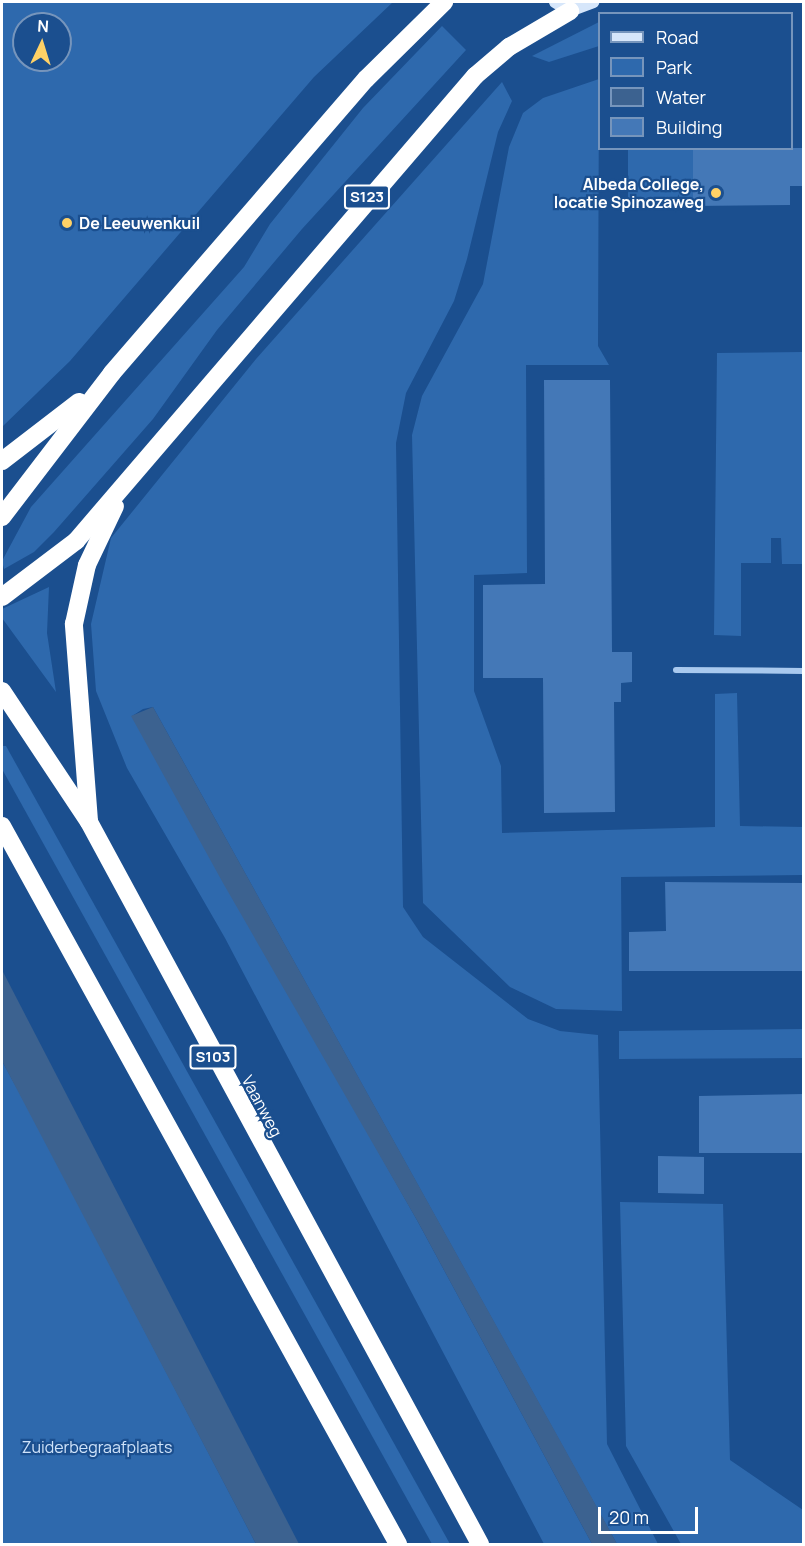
<!DOCTYPE html>
<html>
<head>
<meta charset="utf-8">
<style>
	body { margin:0 }
	#map { position:relative; width:805px; height:1546px; overflow:hidden; background:#1b4f8f; font-family:Manrope,sans-serif }
	div>[style] { position:absolute }
	.green>* { inset:0; background:#2e69ad }
	.water>* { inset:0; background:#3c6290 }
	.building>* { inset:0; background:#4478b7 }
	.street>* { height:6px; margin:-3px; padding:0 3px; transform-origin:3px; border-radius:3px; background:#a9c9ee }
	.secondary>* { height:12px; margin:-6px; padding:0 6px; transform-origin:6px; border-radius:6px; background:#d6e6fa }
	.highway>* { height:18px; margin:-9px; padding:0 9px; transform-origin:9px; border-radius:9px; background:#fff }
	.dots>* { width:16px; height:16px; translate:-50% -50%; box-sizing:border-box; border:3px solid #1b4f8f; border-radius:50% }
	span { translate:-50% -50%; white-space:nowrap; text-align:center; line-height:1.15; -webkit-text-stroke:4.5px #1b4f8f; paint-order:stroke }
	.shield-label span { padding:2px 4px; background:#1b4f8f; border:2px solid; border-radius:4px; -webkit-text-stroke-width:0 }
	.shield-label { font-size:15px; color:#fff; font-weight:700 }
	.poi-label { font-size:16px; color:#fff; font-weight:700 }
	.right { translate:-100% -50%; text-align:right }
	.left { translate:0 -50%; text-align:left }
	.street-label { font-size:16px; color:#fff }
	.park-label { font-size:16px; color:#cfe3fa }
	.frame { position:absolute; inset:0; border:3px solid #fff; pointer-events:none }
	.legend { position:absolute; left:598px; top:12px; width:195px; height:138px; box-sizing:border-box; background:#1b4f8f; border:2px solid #7695bc; margin:0; padding:8px 10px; list-style:none; font-size:18px; color:#fff }
	.legend li { display:flex; align-items:center; gap:12px; height:30px }
	.legend b { width:30px; border:2px solid #7695bc }
	.north { position:absolute; left:12px; top:12px; width:60px; height:60px; box-sizing:border-box; background:#1b4f8f; border:2px solid #7695bc; border-radius:50%; rotate:4deg; font-size:16px; font-weight:700; line-height:24px; text-align:center; color:#fff }
	.north::after { content:''; display:block; margin:auto; width:21px; height:27px; background:#ffd166; clip-path:polygon(50% 0,100% 100%,50% 72%,0 100%) }
	.scale { position:absolute; left:598px; top:1507px; width:100px; height:27px; box-sizing:border-box; border:3px solid #fff; border-top:0; padding-left:8px; font-size:18px; line-height:21px; white-space:nowrap; color:#fff; -webkit-text-stroke:4px #1b4f8f; paint-order:stroke }
</style>
</head>
<body>
<div id="map">
	<div class="green">
		<i style="clip-path:polygon(evenodd,2px 2px,393px 2px,314px 77px,70px 361px,2px 427px,2px 2px,24px 24px,60px 24px,60px 60px,24px 60px,24px 24px)"></i>
		<i style="clip-path:polygon(599px 22px,599px 46px,549px 62px,532px 56px)"></i>
		<i style="clip-path:polygon(442px 26px,466px 50px,302px 229px,217px 330px,153px 419px,54px 532px,34px 552px,4px 569px,2px 561px,31px 507px,244px 267px,270px 224px,363px 108px)"></i>
		<i style="clip-path:polygon(599px 79px,598px 346px,609px 365px,526px 365px,527px 573px,474px 575px,474px 691px,501px 766px,502px 833px,715px 827px,715px 694px,737px 693px,740px 826px,804px 827px,803px 875px,621px 877px,622px 1011px,556px 1009px,510px 987px,423px 903px,412px 435px,422px 396px,483px 284px,509px 147px,523px 113px,543px 98px)"></i>
		<i style="clip-path:polygon(502px 82px,512px 101px,498px 132px,467px 259px,454px 301px,406px 393px,396px 443px,403px 907px,423px 937px,528px 1019px,560px 1031px,598px 1035px,607px 1444px,658px 1544px,617px 1544px,153px 707px,143px 709px,132px 716px,418px 1222px,592px 1544px,544px 1544px,225px 938px,127px 768px,96px 691px,91px 624px,111px 538px,256px 359px)"></i>
		<i style="clip-path:polygon(628px 149px,693px 149px,693px 206px,628px 205px)"></i>
		<i style="clip-path:polygon(803px 352px,803px 564px,782px 564px,781px 538px,771px 538px,771px 563px,741px 563px,741px 636px,714px 635px,717px 353px)"></i>
		<i style="clip-path:polygon(49px 587px,47px 633px,56px 692px,2px 618px,2px 609px)"></i>
		<i style="clip-path:polygon(2px 746px,6px 746px,450px 1544px,432px 1544px,2px 769px)"></i>
		<i style="clip-path:polygon(803px 1029px,803px 1058px,619px 1059px,619px 1031px)"></i>
		<i style="clip-path:polygon(2px 1061px,37px 1125px,256px 1544px,2px 1544px)"></i>
		<i style="clip-path:polygon(620px 1202px,723px 1204px,730px 1460px,803px 1510px,803px 1544px,681px 1544px,626px 1446px)"></i>
	</div>
	<div class="water">
		<i style="clip-path:polygon(153px 707px,587px 1489px,617px 1544px,592px 1544px,418px 1222px,223px 883px,131px 716px)"></i>
		<i style="clip-path:polygon(2px 970px,74px 1109px,299px 1544px,256px 1544px,2px 1061px)"></i>
	</div>
	<div class="building">
		<i style="clip-path:polygon(693px 148px,804px 148px,804px 186px,790px 186px,790px 205px,693px 206px)"></i>
		<i style="clip-path:polygon(544px 380px,610px 380px,612px 652px,632px 652px,632px 682px,621px 683px,621px 702px,614px 702px,615px 812px,544px 813px,543px 678px,483px 678px,483px 585px,545px 584px)"></i>
		<i style="clip-path:polygon(665px 882px,804px 883px,804px 971px,629px 971px,629px 932px,666px 931px)"></i>
		<i style="clip-path:polygon(804px 1094px,804px 1153px,699px 1153px,699px 1096px)"></i>
		<i style="clip-path:polygon(658px 1156px,704px 1157px,704px 1194px,658px 1193px)"></i>
	</div>
	<div class="street">
		<i style="left:676px;top:670px;width:128px;rotate:0.4deg"></i>
	</div>
	<div class="secondary">
		<i style="left:555px;top:2px;width:17px;rotate:31deg"></i>
		<i style="left:570px;top:11px;width:25px;rotate:-21deg"></i>
	</div>
	<div class="highway">
		<i style="left:2px;top:461px;width:97px;rotate:-37.5deg"></i>
		<i style="left:2px;top:517px;width:181px;rotate:-52.6deg"></i>
		<i style="left:112px;top:373px;width:389px;rotate:-49.2deg"></i>
		<i style="left:366px;top:79px;width:110px;rotate:-44.6deg"></i>
		<i style="left:2px;top:597px;width:93px;rotate:-37.1deg"></i>
		<i style="left:76px;top:541px;width:613px;rotate:-49.37deg"></i>
		<i style="left:475px;top:76px;width:45px;rotate:-40.5deg"></i>
		<i style="left:509px;top:47px;width:71px;rotate:-30.5deg"></i>
		<i style="left:2px;top:691px;width:157px;rotate:56.4deg"></i>
		<i style="left:89px;top:822px;width:821px;rotate:61.56deg"></i>
		<i style="left:89px;top:821px;width:198px;rotate:-94.4deg"></i>
		<i style="left:74px;top:624px;width:60px;rotate:-77.6deg"></i>
		<i style="left:87px;top:565px;width:65px;rotate:-64.6deg"></i>
		<i style="left:2px;top:826px;width:820px;rotate:61.12deg"></i>
	</div>
	<div class="dots">
		<i style="left:716px;top:193px;background:#ffd166"></i>
		<i style="left:67px;top:223px;background:#ffd166"></i>
	</div>
	<div class="shield-label">
		<span style="left:367px;top:197px">S123</span>
		<span style="left:213px;top:1057px">S103</span>
	</div>
	<div class="poi-label">
		<span class="right" style="left:704px;top:193px">Albeda College,<br>locatie Spinozaweg</span>
		<span class="left" style="left:79px;top:223px">De Leeuwenkuil</span>
	</div>
	<div class="street-label">
		<span style="left:262px;top:1106px;rotate:62deg">Vaanweg</span>
	</div>
	<div class="park-label">
		<span style="left:97px;top:1447px">Zuiderbegraafplaats</span>
	</div>
	<div class="frame"></div>
	<ul class="legend">
	<li><b style="height:8px;background:#d6e6fa"></b>Road</li>
	<li><b style="height:16px;background:#2e69ad"></b>Park</li>
	<li><b style="height:16px;background:#3c6290"></b>Water</li>
	<li><b style="height:16px;background:#4478b7"></b>Building</li>
	</ul>
	<div class="north">N</div>
	<div class="scale">20 m</div>
</div>
</body>
</html>
